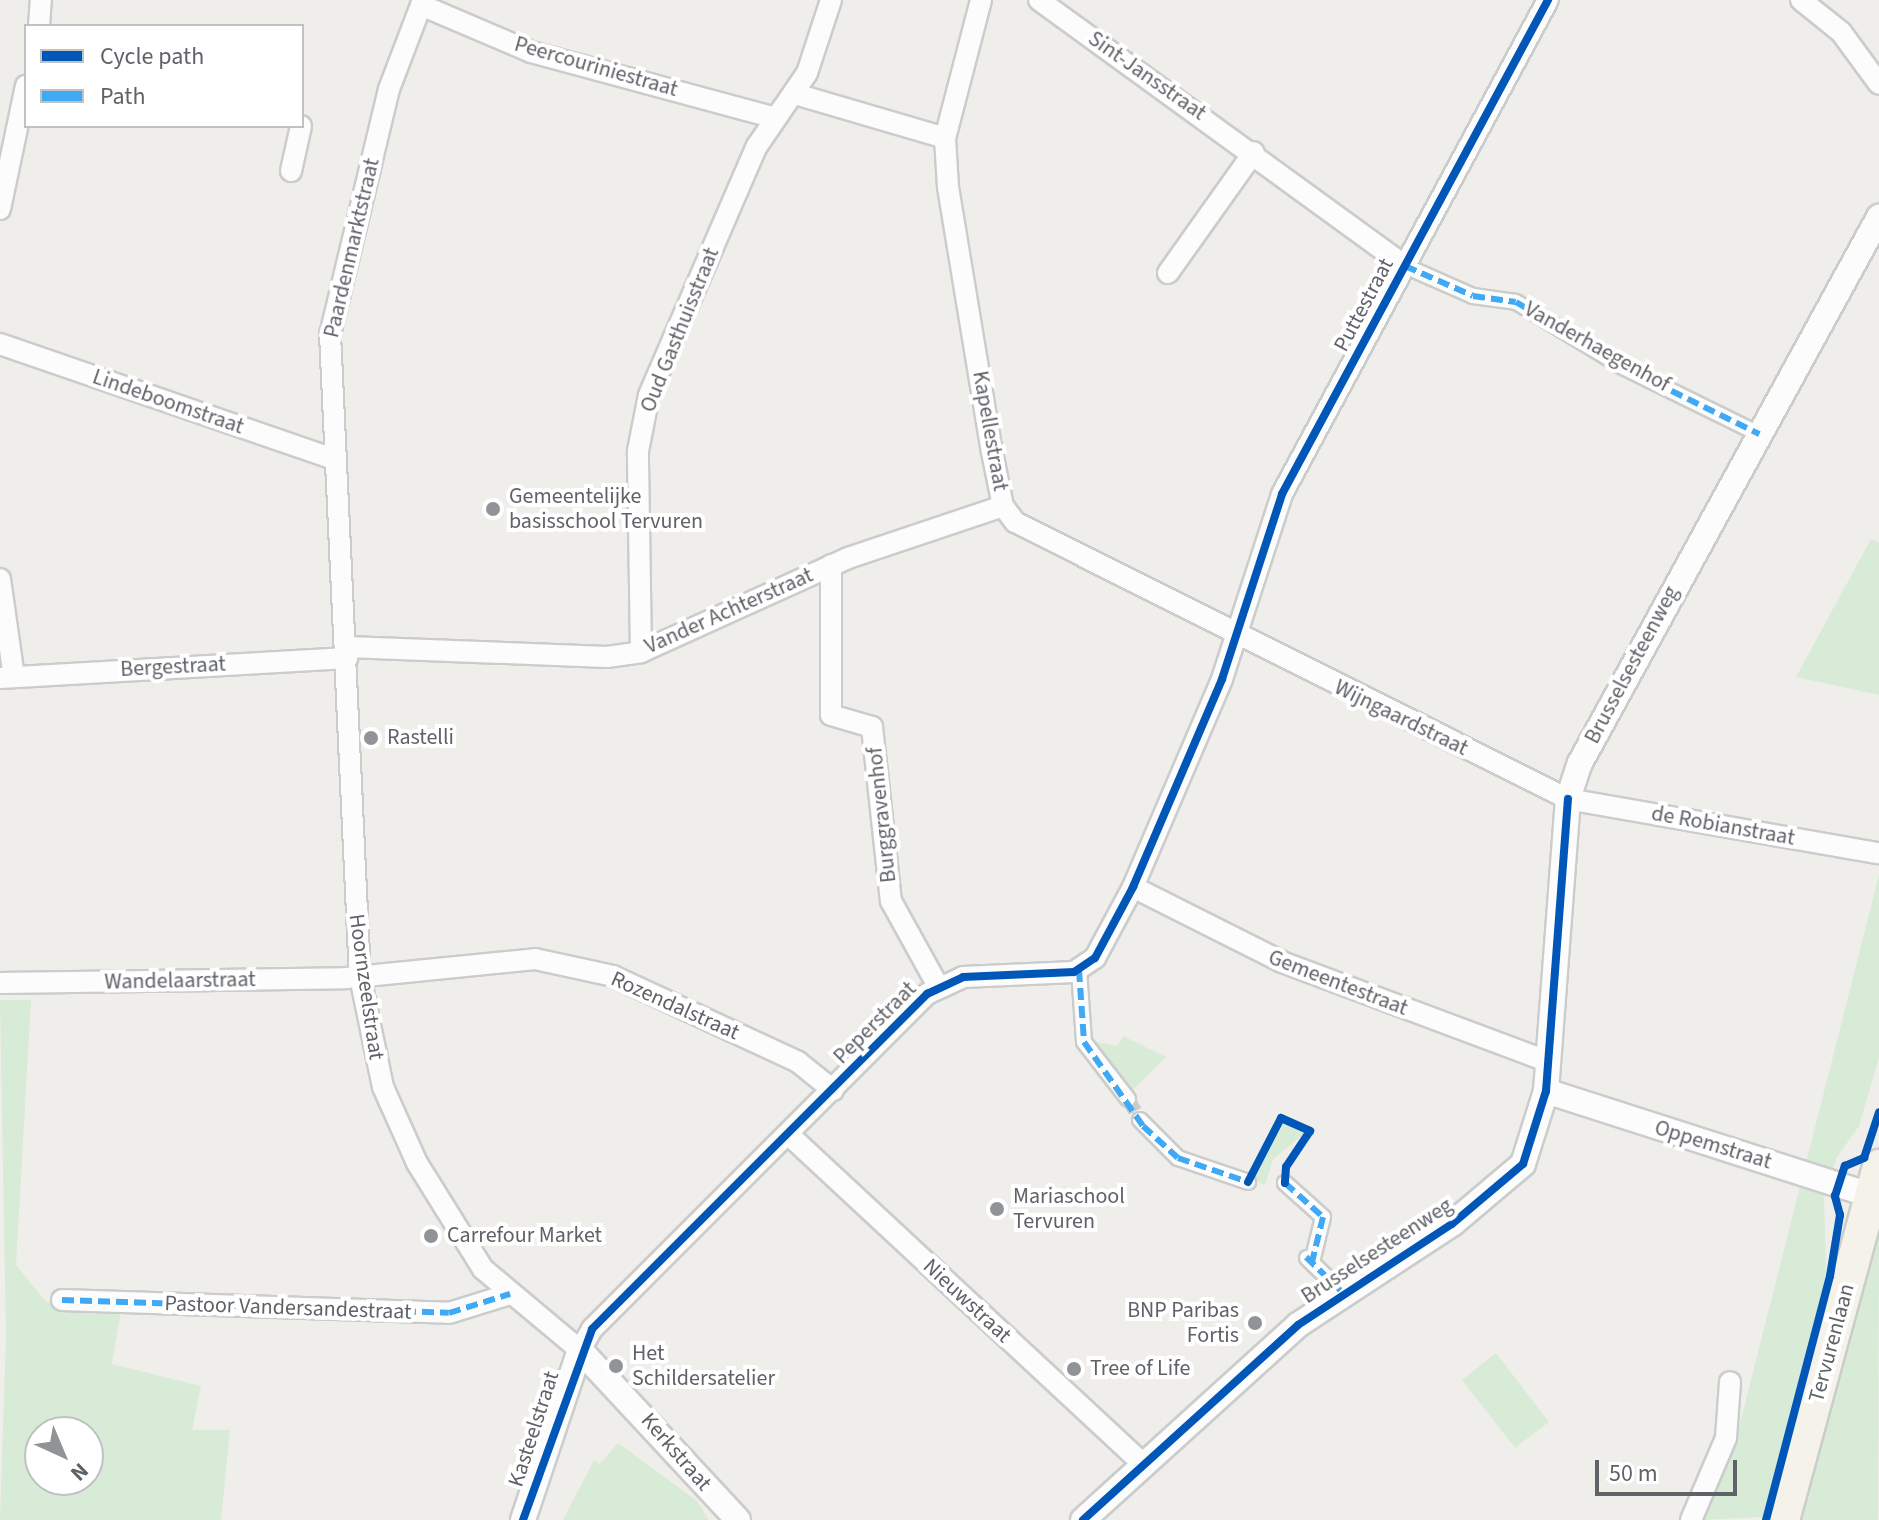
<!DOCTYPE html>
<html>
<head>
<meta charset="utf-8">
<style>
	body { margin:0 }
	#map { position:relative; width:1879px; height:1520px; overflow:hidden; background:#efeeea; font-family:"Source Sans 3",sans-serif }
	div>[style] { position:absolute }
	.green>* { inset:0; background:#d8ebd6 }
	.pedestrian-tunnel>* { height:14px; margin-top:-7px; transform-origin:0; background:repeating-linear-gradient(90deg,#cbcbca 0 14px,transparent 0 21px) }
	.roads { filter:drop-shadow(2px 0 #cbcccc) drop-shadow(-2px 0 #cbcccc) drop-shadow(0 2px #cbcccc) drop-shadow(0 -2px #cbcccc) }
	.pedestrian>* { height:14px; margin:-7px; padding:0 7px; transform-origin:7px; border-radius:7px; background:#fdfcfc }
	.minor>* { height:20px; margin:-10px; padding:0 10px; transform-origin:10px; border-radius:10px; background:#fdfcfc }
	.tertiary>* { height:24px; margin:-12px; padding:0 12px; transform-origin:12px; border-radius:12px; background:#fdfcfc }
	.primary>* { height:32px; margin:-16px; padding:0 16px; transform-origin:16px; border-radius:16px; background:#f4f2e9 }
	.quiet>* { height:6px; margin-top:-3px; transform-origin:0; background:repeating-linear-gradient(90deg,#3fa9f5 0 12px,transparent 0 18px) }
	.cycleway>* { height:8px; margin:-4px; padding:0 4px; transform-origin:4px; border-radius:4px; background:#0057b8 }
	.dots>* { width:22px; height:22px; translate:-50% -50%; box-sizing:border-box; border:4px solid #fff; border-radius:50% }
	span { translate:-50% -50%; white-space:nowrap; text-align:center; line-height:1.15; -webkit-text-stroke:8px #fff; paint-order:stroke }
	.street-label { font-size:22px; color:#5f6368 }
	.poi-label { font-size:22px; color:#5f6368 }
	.left { translate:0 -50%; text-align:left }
	.right { translate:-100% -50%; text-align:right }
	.legend { position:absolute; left:24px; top:24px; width:280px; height:104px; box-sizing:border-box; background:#fff; border:2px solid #bfc1c3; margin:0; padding:10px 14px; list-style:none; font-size:24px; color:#5f6368 }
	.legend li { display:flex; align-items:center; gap:16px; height:40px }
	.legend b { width:40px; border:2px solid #bfc1c3 }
	.north { position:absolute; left:24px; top:1416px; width:80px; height:80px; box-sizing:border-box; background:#fff; border:2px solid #bfc1c3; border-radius:50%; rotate:136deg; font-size:22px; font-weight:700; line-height:32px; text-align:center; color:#5f6368 }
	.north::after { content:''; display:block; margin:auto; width:28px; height:36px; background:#919496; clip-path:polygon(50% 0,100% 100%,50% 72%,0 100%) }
	.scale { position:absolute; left:1595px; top:1460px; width:142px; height:36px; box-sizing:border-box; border:4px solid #5f6368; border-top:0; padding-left:10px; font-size:24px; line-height:28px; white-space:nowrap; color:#5f6368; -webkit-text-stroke:6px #fff; paint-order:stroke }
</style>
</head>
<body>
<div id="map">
	<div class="green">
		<i style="clip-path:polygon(1871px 539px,1879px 543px,1879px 695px,1796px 677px)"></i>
		<i style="clip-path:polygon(1879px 875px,1879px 1057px,1859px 1126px,1837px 1157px,1824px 1197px,1826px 1275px,1763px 1517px,1702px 1520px,1737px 1435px)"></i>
		<i style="clip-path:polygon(evenodd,0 1000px,31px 1000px,16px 1265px,46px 1302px,122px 1304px,112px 1364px,201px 1386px,192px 1430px,230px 1430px,221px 1520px,0 1520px,6px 1336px,0 1000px,40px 1432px,88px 1432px,88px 1480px,40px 1480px,40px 1432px)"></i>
		<i style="clip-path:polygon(1123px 1036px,1166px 1057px,1122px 1101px,1099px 1078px,1109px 1067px,1096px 1042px,1117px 1046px)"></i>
		<i style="clip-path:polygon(1283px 1121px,1307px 1131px,1273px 1159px,1265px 1185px,1253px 1179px)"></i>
		<i style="clip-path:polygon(1879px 1235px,1878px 1520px,1798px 1520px,1872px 1241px)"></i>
		<i style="clip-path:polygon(1496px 1353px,1549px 1422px,1515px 1448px,1462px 1380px)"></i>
		<i style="clip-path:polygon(618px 1443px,697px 1501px,709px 1520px,563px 1520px,594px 1460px,600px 1464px)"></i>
	</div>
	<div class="pedestrian-tunnel">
		<i style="left:1128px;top:1099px;width:24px;rotate:60deg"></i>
	</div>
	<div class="roads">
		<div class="pedestrian">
			<i style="left:1405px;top:266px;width:74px;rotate:23.8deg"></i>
			<i style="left:1473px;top:296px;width:43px;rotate:7.9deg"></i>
			<i style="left:1516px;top:302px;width:125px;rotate:31.3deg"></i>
			<i style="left:1623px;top:367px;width:152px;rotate:26.2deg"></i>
			<i style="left:1079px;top:970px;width:72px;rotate:86deg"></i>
			<i style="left:1084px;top:1042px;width:72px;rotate:52.3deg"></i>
			<i style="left:1140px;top:1120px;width:54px;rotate:45deg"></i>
			<i style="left:1178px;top:1158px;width:74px;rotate:18.9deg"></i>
			<i style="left:1285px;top:1183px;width:51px;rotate:41.8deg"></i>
			<i style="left:1323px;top:1217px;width:46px;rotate:103.7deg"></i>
			<i style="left:1307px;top:1258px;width:52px;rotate:44.2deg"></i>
		</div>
		<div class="minor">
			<i style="left:423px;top:0;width:95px;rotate:110.9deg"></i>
			<i style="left:389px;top:89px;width:252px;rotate:103.5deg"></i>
			<i style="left:330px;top:334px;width:644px;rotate:87.33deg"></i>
			<i style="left:360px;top:977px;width:112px;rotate:78.2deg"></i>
			<i style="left:383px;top:1087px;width:83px;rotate:65.9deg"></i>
			<i style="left:417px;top:1163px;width:125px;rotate:58.1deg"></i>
			<i style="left:483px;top:1269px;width:126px;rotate:39.9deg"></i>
			<i style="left:580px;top:1350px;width:24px;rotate:-60deg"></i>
			<i style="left:592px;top:1329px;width:474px;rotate:-45deg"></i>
			<i style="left:927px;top:994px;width:40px;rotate:-25deg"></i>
			<i style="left:963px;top:977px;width:111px;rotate:-2.6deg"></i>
			<i style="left:1074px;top:972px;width:25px;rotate:-34deg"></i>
			<i style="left:1095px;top:958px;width:81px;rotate:-61.8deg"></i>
			<i style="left:1133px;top:887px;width:226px;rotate:-66.8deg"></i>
			<i style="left:1222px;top:679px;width:194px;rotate:-72deg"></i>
			<i style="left:1282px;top:494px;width:561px;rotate:-61.7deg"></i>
			<i style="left:981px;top:0;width:143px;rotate:104.6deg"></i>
			<i style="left:945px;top:138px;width:49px;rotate:86.5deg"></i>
			<i style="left:948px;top:187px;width:269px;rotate:80.6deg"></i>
			<i style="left:992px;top:452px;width:55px;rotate:78.5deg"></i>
			<i style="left:1003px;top:506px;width:20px;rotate:53deg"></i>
			<i style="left:1015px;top:522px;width:618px;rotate:26.61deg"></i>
			<i style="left:1568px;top:799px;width:316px;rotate:9.9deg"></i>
			<i style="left:1039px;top:0;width:452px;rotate:36deg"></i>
			<i style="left:1801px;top:0;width:51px;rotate:38.7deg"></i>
			<i style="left:1841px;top:32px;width:64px;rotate:53.8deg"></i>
			<i style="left:421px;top:5px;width:120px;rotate:23.1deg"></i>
			<i style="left:531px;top:52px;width:253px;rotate:15.1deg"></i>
			<i style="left:39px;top:26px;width:26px;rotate:-86deg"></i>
			<i style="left:795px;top:94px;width:156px;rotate:16.3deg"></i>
			<i style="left:291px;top:171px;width:46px;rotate:-77.5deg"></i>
			<i style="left:0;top:209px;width:126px;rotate:-78.1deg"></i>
			<i style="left:1168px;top:273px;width:148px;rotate:-54.6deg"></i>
			<i style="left:0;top:344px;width:355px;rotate:19deg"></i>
			<i style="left:831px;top:565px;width:150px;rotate:90deg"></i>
			<i style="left:831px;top:715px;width:43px;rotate:16.3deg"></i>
			<i style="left:872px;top:727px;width:175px;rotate:83.8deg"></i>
			<i style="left:891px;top:901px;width:97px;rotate:61.1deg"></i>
			<i style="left:0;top:579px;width:99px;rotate:81.9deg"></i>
			<i style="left:348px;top:647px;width:259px;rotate:2.2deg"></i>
			<i style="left:607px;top:657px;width:34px;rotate:-8deg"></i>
			<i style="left:641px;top:652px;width:227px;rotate:-24.4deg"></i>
			<i style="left:848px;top:558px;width:163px;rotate:-18.5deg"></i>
			<i style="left:641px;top:652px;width:201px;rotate:-90.9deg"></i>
			<i style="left:638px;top:451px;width:57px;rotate:-78.9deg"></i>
			<i style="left:649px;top:395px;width:271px;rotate:-66.6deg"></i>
			<i style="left:757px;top:146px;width:88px;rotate:-55.6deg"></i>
			<i style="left:807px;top:73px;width:77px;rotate:-71.8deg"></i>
			<i style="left:0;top:678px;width:348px;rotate:-3.3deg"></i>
			<i style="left:1133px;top:887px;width:167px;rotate:26.7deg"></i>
			<i style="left:1282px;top:962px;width:285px;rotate:20.5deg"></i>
			<i style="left:0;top:983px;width:346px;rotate:-0.8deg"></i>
			<i style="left:346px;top:978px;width:190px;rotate:-5.7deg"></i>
			<i style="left:535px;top:959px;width:80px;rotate:12.3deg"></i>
			<i style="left:613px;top:976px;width:204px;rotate:24.9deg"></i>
			<i style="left:798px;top:1062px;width:45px;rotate:38.7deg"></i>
			<i style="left:789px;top:1135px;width:486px;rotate:42.9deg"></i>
			<i style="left:62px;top:1300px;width:387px;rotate:1.9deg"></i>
			<i style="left:449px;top:1313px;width:64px;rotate:-17.3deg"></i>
			<i style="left:1691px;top:1520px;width:89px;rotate:-66.9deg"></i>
			<i style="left:1726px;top:1438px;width:56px;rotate:-85.9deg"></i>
		</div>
		<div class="tertiary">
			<i style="left:1546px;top:1091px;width:350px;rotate:17.8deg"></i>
			<i style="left:523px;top:1520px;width:179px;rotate:-71.5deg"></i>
			<i style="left:580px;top:1350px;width:232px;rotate:47.1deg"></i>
			<i style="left:1083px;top:1520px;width:290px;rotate:-42.2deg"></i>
			<i style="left:1298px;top:1325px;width:184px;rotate:-33.3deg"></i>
			<i style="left:1452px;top:1224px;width:93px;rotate:-40.2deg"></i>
			<i style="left:1523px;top:1164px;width:77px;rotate:-72.5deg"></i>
			<i style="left:1546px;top:1091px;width:293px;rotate:-85.7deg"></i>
			<i style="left:1568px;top:799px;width:38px;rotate:-72deg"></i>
			<i style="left:1580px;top:763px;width:623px;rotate:-61.29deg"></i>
		</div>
		<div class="primary">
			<i style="left:1783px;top:1520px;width:367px;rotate:-74.8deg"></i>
		</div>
	</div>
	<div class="quiet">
		<i style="left:1405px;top:266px;width:74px;rotate:23.8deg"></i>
		<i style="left:1473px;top:296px;width:43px;rotate:7.9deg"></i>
		<i style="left:1516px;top:302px;width:125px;rotate:31.3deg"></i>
		<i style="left:1623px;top:367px;width:152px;rotate:26.2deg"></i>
		<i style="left:1079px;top:970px;width:72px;rotate:86deg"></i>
		<i style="left:1084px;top:1042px;width:103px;rotate:54.9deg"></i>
		<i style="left:1143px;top:1126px;width:47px;rotate:42.4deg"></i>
		<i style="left:1178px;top:1158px;width:74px;rotate:18.9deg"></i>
		<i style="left:1285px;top:1183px;width:51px;rotate:41.8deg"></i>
		<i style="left:1323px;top:1217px;width:46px;rotate:103.7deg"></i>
		<i style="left:1306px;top:1257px;width:53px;rotate:44.2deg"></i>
		<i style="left:62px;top:1300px;width:387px;rotate:1.9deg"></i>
		<i style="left:449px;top:1313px;width:64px;rotate:-17.3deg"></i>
	</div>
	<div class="cycleway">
		<i style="left:1248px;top:1182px;width:72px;rotate:-62.7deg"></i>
		<i style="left:1281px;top:1118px;width:32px;rotate:24deg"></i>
		<i style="left:1310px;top:1131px;width:43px;rotate:123.7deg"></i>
		<i style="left:1286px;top:1167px;width:16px;rotate:94deg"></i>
		<i style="left:523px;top:1520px;width:203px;rotate:-70.1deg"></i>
		<i style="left:592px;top:1329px;width:474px;rotate:-45deg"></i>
		<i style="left:927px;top:994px;width:40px;rotate:-25deg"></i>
		<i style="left:963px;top:977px;width:111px;rotate:-2.6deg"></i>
		<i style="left:1074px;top:972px;width:25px;rotate:-34deg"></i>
		<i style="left:1095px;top:958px;width:81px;rotate:-61.8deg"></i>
		<i style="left:1133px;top:887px;width:226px;rotate:-66.8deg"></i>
		<i style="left:1222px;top:679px;width:194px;rotate:-72deg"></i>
		<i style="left:1282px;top:494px;width:561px;rotate:-61.7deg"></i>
		<i style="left:1083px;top:1520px;width:290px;rotate:-42.2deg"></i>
		<i style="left:1298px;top:1325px;width:184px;rotate:-33.3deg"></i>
		<i style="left:1452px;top:1224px;width:93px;rotate:-40.2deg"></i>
		<i style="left:1523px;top:1164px;width:77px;rotate:-72.5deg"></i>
		<i style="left:1546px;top:1091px;width:293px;rotate:-85.7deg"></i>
		<i style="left:1766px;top:1520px;width:252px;rotate:-75.3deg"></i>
		<i style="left:1830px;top:1276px;width:62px;rotate:-80.7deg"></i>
		<i style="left:1840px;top:1215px;width:20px;rotate:-105deg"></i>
		<i style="left:1835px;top:1196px;width:32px;rotate:-72deg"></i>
		<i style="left:1845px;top:1166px;width:21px;rotate:-23deg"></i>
		<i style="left:1864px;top:1158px;width:48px;rotate:-71.9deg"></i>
	</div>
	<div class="dots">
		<i style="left:493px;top:509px;background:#919496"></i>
		<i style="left:371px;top:738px;background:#919496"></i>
		<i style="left:997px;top:1209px;background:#919496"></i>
		<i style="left:431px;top:1236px;background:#919496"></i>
		<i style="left:1255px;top:1323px;background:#919496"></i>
		<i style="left:616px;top:1366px;background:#919496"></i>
		<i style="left:1074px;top:1369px;background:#919496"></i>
	</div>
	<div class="street-label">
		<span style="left:596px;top:67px;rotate:16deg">Peercouriniestraat</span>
		<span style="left:1147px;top:76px;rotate:35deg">Sint-Jansstraat</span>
		<span style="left:352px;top:248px;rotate:-77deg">Paardenmarktstraat</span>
		<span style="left:1364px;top:305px;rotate:-62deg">Puttestraat</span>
		<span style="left:680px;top:330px;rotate:-68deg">Oud Gasthuisstraat</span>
		<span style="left:1597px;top:347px;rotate:29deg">Vanderhaegenhof</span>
		<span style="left:168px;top:402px;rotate:19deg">Lindeboomstraat</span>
		<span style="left:990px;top:431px;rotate:80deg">Kapellestraat</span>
		<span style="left:729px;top:611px;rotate:-24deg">Vander Achterstraat</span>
		<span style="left:1632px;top:665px;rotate:-62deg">Brusselsesteenweg</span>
		<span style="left:173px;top:667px;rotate:-3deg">Bergestraat</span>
		<span style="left:1401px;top:718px;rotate:26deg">Wijngaardstraat</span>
		<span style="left:882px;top:815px;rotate:-96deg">Burggravenhof</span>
		<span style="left:1723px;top:826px;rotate:10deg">de Robianstraat</span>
		<span style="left:180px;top:981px;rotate:-1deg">Wandelaarstraat</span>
		<span style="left:1338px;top:983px;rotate:21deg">Gemeentestraat</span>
		<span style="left:366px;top:987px;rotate:82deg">Hoornzeelstraat</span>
		<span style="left:675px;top:1006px;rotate:24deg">Rozendalstraat</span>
		<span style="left:875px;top:1023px;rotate:-45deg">Peperstraat</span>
		<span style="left:1713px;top:1145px;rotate:17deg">Oppemstraat</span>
		<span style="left:1377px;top:1251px;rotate:-33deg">Brusselsesteenweg</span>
		<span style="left:967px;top:1301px;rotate:43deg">Nieuwstraat</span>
		<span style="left:288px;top:1308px;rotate:2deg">Pastoor Vandersandestraat</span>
		<span style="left:1832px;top:1343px;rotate:-75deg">Tervurenlaan</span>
		<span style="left:534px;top:1429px;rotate:-72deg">Kasteelstraat</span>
		<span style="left:676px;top:1452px;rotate:49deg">Kerkstraat</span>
	</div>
	<div class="poi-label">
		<span class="left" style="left:509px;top:509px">Gemeentelijke<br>basisschool Tervuren</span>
		<span class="left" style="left:387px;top:738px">Rastelli</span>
		<span class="left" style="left:1013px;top:1209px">Mariaschool<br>Tervuren</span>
		<span class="left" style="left:447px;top:1236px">Carrefour Market</span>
		<span class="right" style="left:1239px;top:1323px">BNP Paribas<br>Fortis</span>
		<span class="left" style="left:632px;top:1366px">Het<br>Schildersatelier</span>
		<span class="left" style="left:1090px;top:1369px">Tree of Life</span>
	</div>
	<ul class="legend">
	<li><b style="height:10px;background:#0057b8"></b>Cycle path</li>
	<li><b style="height:10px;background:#3fa9f5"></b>Path</li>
	</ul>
	<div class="north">N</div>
	<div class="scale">50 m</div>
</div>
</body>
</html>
